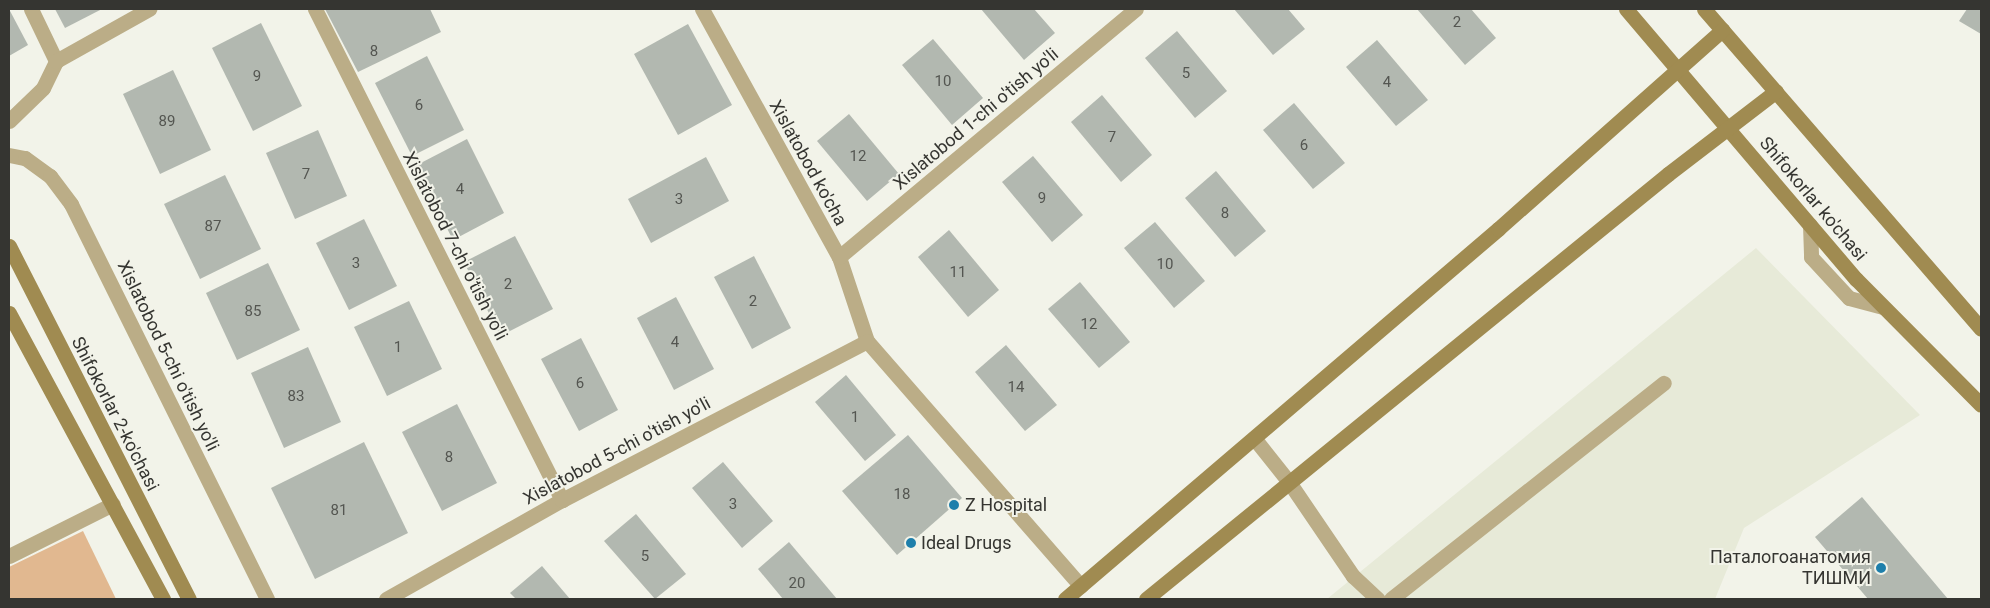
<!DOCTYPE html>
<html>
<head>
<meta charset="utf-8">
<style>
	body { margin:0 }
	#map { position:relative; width:1990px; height:608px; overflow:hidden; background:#f2f3e9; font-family:Roboto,sans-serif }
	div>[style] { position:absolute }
	.built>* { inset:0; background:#e7ead8 }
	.green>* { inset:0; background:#e1b890 }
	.building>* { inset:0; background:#b2b8b0 }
	.lane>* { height:15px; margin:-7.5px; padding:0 7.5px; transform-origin:7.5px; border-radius:7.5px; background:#bbad87 }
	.street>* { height:15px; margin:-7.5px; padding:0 7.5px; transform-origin:7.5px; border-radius:7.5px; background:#bbad87 }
	.secondary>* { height:15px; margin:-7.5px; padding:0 7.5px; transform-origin:7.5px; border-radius:7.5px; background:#a08b51 }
	.dots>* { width:14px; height:14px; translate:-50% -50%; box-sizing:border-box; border:2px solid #f2f3e9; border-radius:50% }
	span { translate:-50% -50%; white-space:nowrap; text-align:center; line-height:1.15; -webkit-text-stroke:4px #f2f3e9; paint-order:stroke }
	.number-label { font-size:15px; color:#545651 }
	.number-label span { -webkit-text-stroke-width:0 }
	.street-label { font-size:18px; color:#353531 }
	.poi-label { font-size:18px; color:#353531 }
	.left { translate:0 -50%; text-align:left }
	.right { translate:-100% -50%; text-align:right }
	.frame { position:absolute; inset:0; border:10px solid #353531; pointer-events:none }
</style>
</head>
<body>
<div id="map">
	<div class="built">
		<i style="clip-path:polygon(1756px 248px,1920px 415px,1744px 528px,1715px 599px,1327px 599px)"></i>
	</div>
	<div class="green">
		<i style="clip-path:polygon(83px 531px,116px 599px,9px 599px,9px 567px)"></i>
	</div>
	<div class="building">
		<i style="clip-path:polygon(9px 9px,28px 45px,9px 56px)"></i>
		<i style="clip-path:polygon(55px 9px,102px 9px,65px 28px)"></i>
		<i style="clip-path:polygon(325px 9px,430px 9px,441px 32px,358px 72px)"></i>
		<i style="clip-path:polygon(981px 9px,1034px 9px,1055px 33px,1024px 60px)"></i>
		<i style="clip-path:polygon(1234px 9px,1288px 9px,1305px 29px,1273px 55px)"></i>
		<i style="clip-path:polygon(1417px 9px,1471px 9px,1496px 38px,1465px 65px)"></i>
		<i style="clip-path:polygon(1967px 9px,1981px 9px,1981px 34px,1959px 21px)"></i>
		<i style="clip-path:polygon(261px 23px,302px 106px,253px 131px,212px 48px)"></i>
		<i style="clip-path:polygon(688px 24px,732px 105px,678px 135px,634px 54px)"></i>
		<i style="clip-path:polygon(1177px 31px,1227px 91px,1195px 118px,1145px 58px)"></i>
		<i style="clip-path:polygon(933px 39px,983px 98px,952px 125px,902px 65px)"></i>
		<i style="clip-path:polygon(1377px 40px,1428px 100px,1396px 126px,1346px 67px)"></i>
		<i style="clip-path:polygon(427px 56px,464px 130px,412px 156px,375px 83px)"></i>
		<i style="clip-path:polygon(173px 70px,211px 150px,160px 174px,123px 94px)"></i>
		<i style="clip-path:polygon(1102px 95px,1152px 155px,1121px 182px,1071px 122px)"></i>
		<i style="clip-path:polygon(1294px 103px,1345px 163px,1313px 189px,1263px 130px)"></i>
		<i style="clip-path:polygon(849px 114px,899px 174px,867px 201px,817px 141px)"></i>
		<i style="clip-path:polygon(318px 130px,347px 196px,295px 219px,266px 153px)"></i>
		<i style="clip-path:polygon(467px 139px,504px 213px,453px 240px,415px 166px)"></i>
		<i style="clip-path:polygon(1033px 156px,1083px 215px,1052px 242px,1002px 182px)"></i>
		<i style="clip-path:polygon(706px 157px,729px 201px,651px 243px,628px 199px)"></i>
		<i style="clip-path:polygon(1216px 171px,1266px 231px,1235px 257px,1185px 198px)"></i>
		<i style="clip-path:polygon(225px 175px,261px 249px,200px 279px,164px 204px)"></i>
		<i style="clip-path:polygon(364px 219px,397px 286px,349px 310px,316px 243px)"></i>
		<i style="clip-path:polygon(1155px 222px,1205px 281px,1174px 308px,1124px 248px)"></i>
		<i style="clip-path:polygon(949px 230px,999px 290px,968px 317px,918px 257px)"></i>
		<i style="clip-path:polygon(515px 236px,553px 309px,500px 336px,464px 262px)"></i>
		<i style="clip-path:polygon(754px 256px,791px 328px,752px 349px,714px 277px)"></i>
		<i style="clip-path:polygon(268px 263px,300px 330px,237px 360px,206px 293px)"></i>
		<i style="clip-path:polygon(1080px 282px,1130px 342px,1099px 368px,1048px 309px)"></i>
		<i style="clip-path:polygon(676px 297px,714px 369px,674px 390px,637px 318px)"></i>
		<i style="clip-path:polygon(409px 301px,442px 369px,387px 396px,354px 327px)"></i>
		<i style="clip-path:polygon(581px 338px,618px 410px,579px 431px,541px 359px)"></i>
		<i style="clip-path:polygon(1006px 345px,1057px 405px,1025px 431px,975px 372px)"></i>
		<i style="clip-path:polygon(308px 347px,341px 422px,284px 448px,251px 373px)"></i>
		<i style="clip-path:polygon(846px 375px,896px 435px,865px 461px,815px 402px)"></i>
		<i style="clip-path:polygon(457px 404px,497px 483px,442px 511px,402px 432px)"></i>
		<i style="clip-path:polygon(908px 435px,962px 498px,897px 555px,842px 491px)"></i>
		<i style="clip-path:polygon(364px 442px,408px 533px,315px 579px,271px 488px)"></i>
		<i style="clip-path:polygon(723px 462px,773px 521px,742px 548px,692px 488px)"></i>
		<i style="clip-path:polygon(1862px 497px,1948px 599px,1868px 599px,1815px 537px)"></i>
		<i style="clip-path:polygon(636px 514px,686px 574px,655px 599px,604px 541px)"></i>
		<i style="clip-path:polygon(789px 542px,837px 599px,783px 599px,758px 569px)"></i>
		<i style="clip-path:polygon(542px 566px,570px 599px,516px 599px,510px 593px)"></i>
	</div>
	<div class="lane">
		<i style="left:1810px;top:225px;width:32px;rotate:88deg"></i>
		<i style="left:1811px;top:257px;width:56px;rotate:47.2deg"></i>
		<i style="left:1849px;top:298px;width:35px;rotate:15deg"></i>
		<i style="left:1254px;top:438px;width:56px;rotate:51.5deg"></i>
		<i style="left:1289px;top:482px;width:114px;rotate:55.8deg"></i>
		<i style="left:1353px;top:576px;width:34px;rotate:43deg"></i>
		<i style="left:9px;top:556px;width:116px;rotate:-26.6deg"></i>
		<i style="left:1391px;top:599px;width:348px;rotate:-38.4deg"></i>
	</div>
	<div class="street">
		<i style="left:31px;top:9px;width:58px;rotate:64.3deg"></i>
		<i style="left:315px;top:9px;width:550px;rotate:63.3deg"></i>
		<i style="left:702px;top:9px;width:283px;rotate:61.1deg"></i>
		<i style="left:839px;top:257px;width:89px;rotate:71.6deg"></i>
		<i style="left:867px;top:341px;width:325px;rotate:48.9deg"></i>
		<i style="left:9px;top:121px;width:47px;rotate:-44.1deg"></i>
		<i style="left:43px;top:88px;width:30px;rotate:-64deg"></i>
		<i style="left:56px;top:61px;width:107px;rotate:-29.2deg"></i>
		<i style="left:9px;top:155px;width:16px;rotate:11deg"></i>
		<i style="left:25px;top:158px;width:31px;rotate:36deg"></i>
		<i style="left:50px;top:176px;width:35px;rotate:53deg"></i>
		<i style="left:71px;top:204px;width:441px;rotate:63.6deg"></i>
		<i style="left:839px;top:257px;width:387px;rotate:-39.9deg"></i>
		<i style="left:386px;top:599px;width:202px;rotate:-29.4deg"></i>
		<i style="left:562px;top:500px;width:344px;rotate:-27.5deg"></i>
	</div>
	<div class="secondary">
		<i style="left:1626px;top:9px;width:355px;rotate:49.6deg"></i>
		<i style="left:1856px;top:279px;width:177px;rotate:45.2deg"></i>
		<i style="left:1704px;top:9px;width:423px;rotate:49.1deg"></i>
		<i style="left:9px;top:246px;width:396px;rotate:63deg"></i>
		<i style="left:9px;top:313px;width:325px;rotate:61.7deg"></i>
		<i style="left:1065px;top:599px;width:570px;rotate:-40.51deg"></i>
		<i style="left:1498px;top:229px;width:300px;rotate:-41.6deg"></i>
		<i style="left:1146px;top:599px;width:673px;rotate:-39.15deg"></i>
		<i style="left:1668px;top:174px;width:136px;rotate:-37.5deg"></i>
	</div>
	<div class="dots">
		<i style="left:954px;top:505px;background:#1e7fab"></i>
		<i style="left:911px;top:543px;background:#1e7fab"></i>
		<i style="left:1881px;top:568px;background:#1e7fab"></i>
	</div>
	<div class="number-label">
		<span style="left:1457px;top:23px">2</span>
		<span style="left:374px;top:52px">8</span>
		<span style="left:1186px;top:74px">5</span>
		<span style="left:257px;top:77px">9</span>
		<span style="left:943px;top:82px">10</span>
		<span style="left:1387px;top:83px">4</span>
		<span style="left:419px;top:106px">6</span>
		<span style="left:167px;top:122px">89</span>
		<span style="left:1112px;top:138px">7</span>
		<span style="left:1304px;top:146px">6</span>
		<span style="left:858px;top:157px">12</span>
		<span style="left:306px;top:175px">7</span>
		<span style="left:460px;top:190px">4</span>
		<span style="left:1042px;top:199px">9</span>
		<span style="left:679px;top:200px">3</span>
		<span style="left:1225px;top:214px">8</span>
		<span style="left:213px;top:227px">87</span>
		<span style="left:356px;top:264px">3</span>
		<span style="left:1165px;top:265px">10</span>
		<span style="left:958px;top:273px">11</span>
		<span style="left:508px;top:285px">2</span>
		<span style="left:753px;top:302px">2</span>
		<span style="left:253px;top:312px">85</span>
		<span style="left:1089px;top:325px">12</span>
		<span style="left:675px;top:343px">4</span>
		<span style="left:398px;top:348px">1</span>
		<span style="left:580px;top:384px">6</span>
		<span style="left:1016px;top:388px">14</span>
		<span style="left:296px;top:397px">83</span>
		<span style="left:855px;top:418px">1</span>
		<span style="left:449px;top:458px">8</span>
		<span style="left:902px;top:495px">18</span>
		<span style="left:733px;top:505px">3</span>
		<span style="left:339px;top:511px">81</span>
		<span style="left:645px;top:557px">5</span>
		<span style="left:797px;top:584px">20</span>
	</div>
	<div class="street-label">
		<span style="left:976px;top:119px;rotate:-40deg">Xislatobod 1-chi o'tish yo'li</span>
		<span style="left:808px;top:163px;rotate:61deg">Xislatobod ko'cha</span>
		<span style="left:1813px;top:199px;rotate:50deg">Shifokorlar ko'chasi</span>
		<span style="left:455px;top:246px;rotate:63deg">Xislatobod 7-chi o'tish yo'li</span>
		<span style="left:168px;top:356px;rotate:64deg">Xislatobod 5-chi o'tish yo'li</span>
		<span style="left:115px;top:414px;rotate:63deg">Shifokorlar 2-ko'chasi</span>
		<span style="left:617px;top:451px;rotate:-28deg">Xislatobod 5-chi o'tish yo'li</span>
	</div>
	<div class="poi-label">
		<span class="left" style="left:965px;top:505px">Z Hospital</span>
		<span class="left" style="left:921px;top:543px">Ideal Drugs</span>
		<span class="right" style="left:1871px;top:568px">Паталогоанатомия<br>ТИШМИ</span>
	</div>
	<div class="frame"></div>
</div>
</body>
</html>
